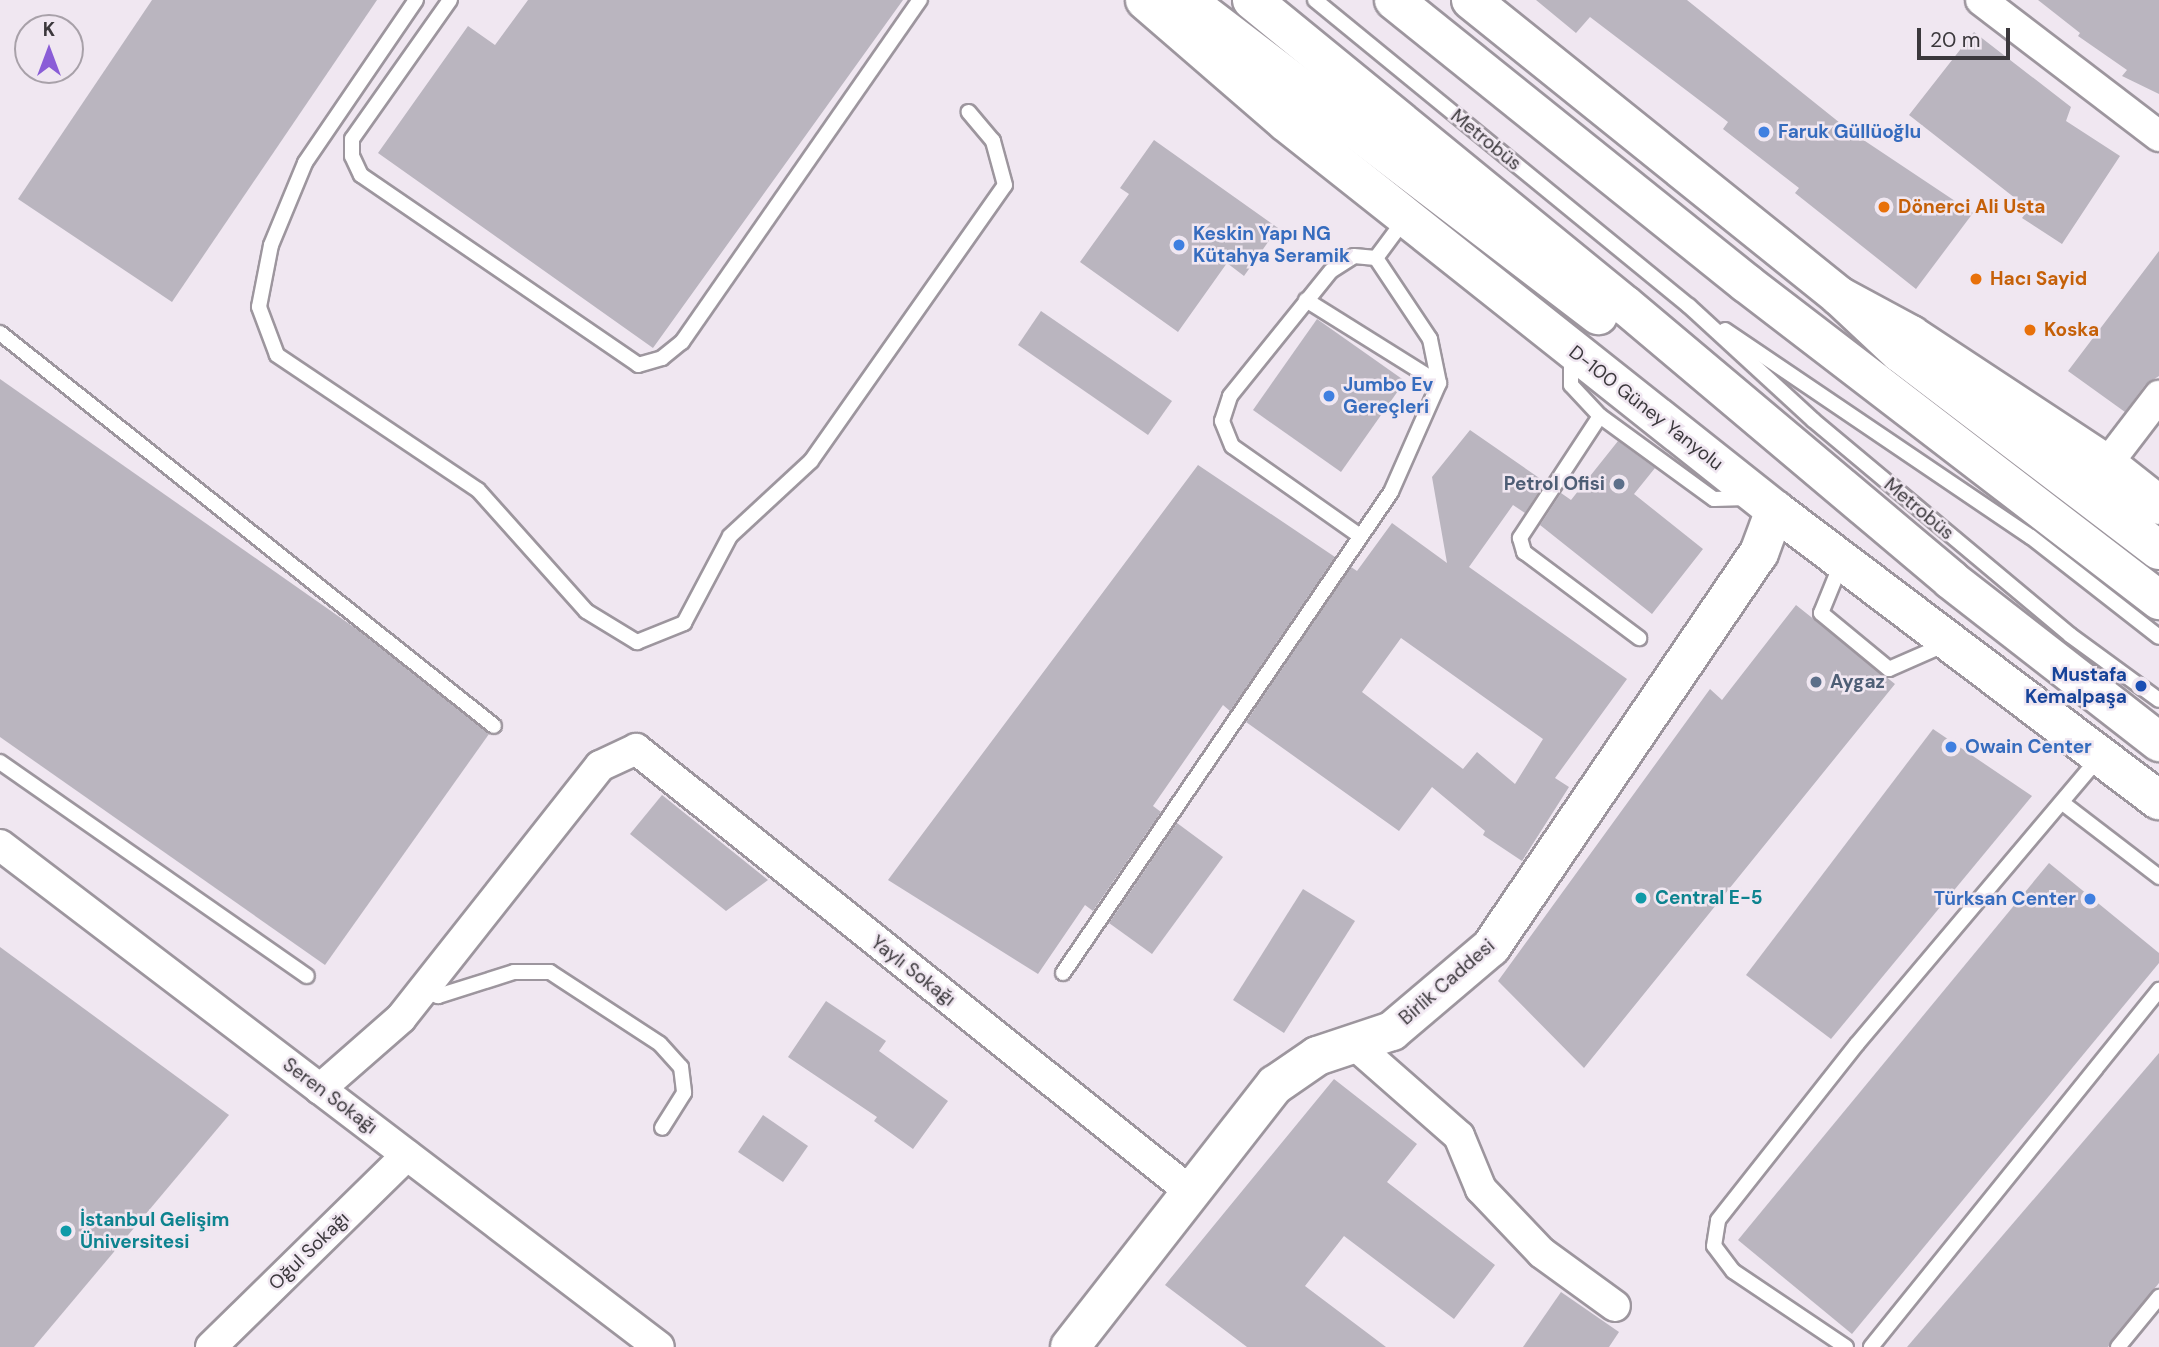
<!DOCTYPE html>
<html>
<head>
<meta charset="utf-8">
<style>
	body { margin:0 }
	#map { position:relative; width:2159px; height:1347px; overflow:hidden; background:#f0e7f1; font-family:"DM Sans",sans-serif }
	div>[style] { position:absolute }
	.building>* { inset:0; background:#bab5bf }
	.roads { filter:drop-shadow(2px 0 #9d969e) drop-shadow(-2px 0 #9d969e) drop-shadow(0 2px #9d969e) drop-shadow(0 -2px #9d969e) }
	.lane>* { height:14px; margin:-7px; padding:0 7px; transform-origin:7px; border-radius:7px; background:#fff }
	.street>* { height:30px; margin:-15px; padding:0 15px; transform-origin:15px; border-radius:15px; background:#fff }
	.secondary>* { height:38px; margin:-19px; padding:0 19px; transform-origin:19px; border-radius:19px; background:#fff }
	.primary>* { height:38px; margin:-19px; padding:0 19px; transform-origin:19px; border-radius:19px; background:#fff }
	.highway>* { height:38px; margin:-19px; padding:0 19px; transform-origin:19px; border-radius:19px; background:#fff }
	.dots>* { width:19px; height:19px; translate:-50% -50%; box-sizing:border-box; border:4px solid #f0e7f1; border-radius:50% }
	span { translate:-50% -50%; white-space:nowrap; text-align:center; line-height:1.15; -webkit-text-stroke:5px #f0e7f1; paint-order:stroke }
	.shop-label { font-size:19px; color:#366cbe; font-weight:700 }
	.left { translate:0 -50%; text-align:left }
	.right { translate:-100% -50%; text-align:right }
	.street-label { font-size:19px; color:#3b383c }
	.food-label { font-size:19px; color:#c56008; font-weight:700 }
	.service-label { font-size:19px; color:#4e5e75; font-weight:700 }
	.transit-label { font-size:19px; color:#164399; font-weight:700 }
	.culture-label { font-size:19px; color:#0d838f; font-weight:700 }
	.north { position:absolute; left:14px; top:14px; width:70px; height:70px; box-sizing:border-box; background:#f0e7f1; border:2px solid #a8a1a9; border-radius:50%; rotate:0deg; font-size:19px; font-weight:700; line-height:28px; text-align:center; color:#3b383c }
	.north::after { content:''; display:block; margin:auto; width:24px; height:32px; background:#8a5dd7; clip-path:polygon(50% 0,100% 100%,50% 72%,0 100%) }
	.scale { position:absolute; left:1917px; top:28px; width:93px; height:32px; box-sizing:border-box; border:4px solid #3b383c; border-top:0; padding-left:9px; font-size:21px; line-height:24px; white-space:nowrap; color:#3b383c; -webkit-text-stroke:5px #f0e7f1; paint-order:stroke }
</style>
</head>
<body>
<div id="map">
	<div class="building">
		<i style="clip-path:polygon(152px 0,377px 0,172px 302px,18px 199px)"></i>
		<i style="clip-path:polygon(528px 0,903px 0,653px 348px,378px 153px,468px 26px,495px 45px)"></i>
		<i style="clip-path:polygon(1536px 0,1687px 0,1850px 131px,1973px 213px,1916px 289px,1795px 193px,1799px 188px,1723px 129px,1728px 122px,1590px 17px,1576px 33px)"></i>
		<i style="clip-path:polygon(2038px 0,2159px 0,2159px 94px,2122px 76px,2127px 70px,2078px 36px,2080px 33px)"></i>
		<i style="clip-path:polygon(1974px 32px,2071px 107px,2066px 121px,2120px 156px,2062px 244px,2022px 218px,2029px 209px,1909px 115px)"></i>
		<i style="clip-path:polygon(1154px 140px,1278px 228px,1244px 276px,1227px 263px,1178px 332px,1080px 262px,1129px 194px,1120px 188px)"></i>
		<i style="clip-path:polygon(2159px 251px,2159px 376px,2145px 385px,2125px 412px,2068px 371px)"></i>
		<i style="clip-path:polygon(1041px 311px,1172px 401px,1148px 435px,1018px 345px)"></i>
		<i style="clip-path:polygon(1317px 319px,1405px 381px,1341px 472px,1253px 410px)"></i>
		<i style="clip-path:polygon(0 379px,358px 630px,489px 734px,325px 965px,0 737px)"></i>
		<i style="clip-path:polygon(evenodd,1470px 430px,1545px 482px,1525px 513px,1513px 505px,1469px 567px,1627px 679px,1555px 778px,1569px 787px,1522px 861px,1483px 835px,1485px 831px,1432px 787px,1399px 831px,1246px 722px,1351px 567px,1357px 571px,1392px 523px,1447px 563px,1432px 477px,1470px 430px,1401px 638px,1543px 739px,1515px 784px,1477px 752px,1463px 769px,1362px 692px,1401px 638px)"></i>
		<i style="clip-path:polygon(1618px 441px,1655px 468px,1634px 494px,1703px 549px,1652px 614px,1540px 525px,1561px 493px,1571px 500px)"></i>
		<i style="clip-path:polygon(1198px 465px,1335px 557px,1230px 711px,1223px 705px,1153px 806px,1161px 812px,1093px 911px,1085px 905px,1038px 974px,888px 880px)"></i>
		<i style="clip-path:polygon(1796px 605px,1895px 684px,1584px 1068px,1498px 981px,1710px 689px,1722px 700px)"></i>
		<i style="clip-path:polygon(1933px 729px,2032px 796px,1831px 1039px,1746px 975px)"></i>
		<i style="clip-path:polygon(662px 795px,768px 880px,726px 911px,630px 834px)"></i>
		<i style="clip-path:polygon(1177px 823px,1223px 857px,1152px 954px,1109px 923px)"></i>
		<i style="clip-path:polygon(2049px 863px,2159px 953px,2159px 963px,1852px 1334px,1738px 1240px)"></i>
		<i style="clip-path:polygon(1303px 889px,1355px 921px,1284px 1033px,1233px 1000px)"></i>
		<i style="clip-path:polygon(0 947px,229px 1115px,34px 1347px,0 1347px)"></i>
		<i style="clip-path:polygon(826px 1001px,886px 1041px,879px 1051px,948px 1101px,913px 1149px,874px 1121px,877px 1117px,788px 1057px)"></i>
		<i style="clip-path:polygon(2159px 1053px,2159px 1283px,2108px 1347px,1907px 1347px)"></i>
		<i style="clip-path:polygon(1334px 1079px,1417px 1144px,1387px 1182px,1495px 1265px,1454px 1319px,1344px 1236px,1305px 1286px,1386px 1347px,1247px 1347px,1165px 1285px)"></i>
		<i style="clip-path:polygon(763px 1115px,808px 1146px,783px 1182px,738px 1152px)"></i>
		<i style="clip-path:polygon(1561px 1292px,1619px 1332px,1609px 1347px,1523px 1347px)"></i>
	</div>
	<div class="roads">
		<div class="lane">
			<i style="left:416px;top:0;width:197px;rotate:124.3deg"></i>
			<i style="left:305px;top:163px;width:89px;rotate:112.5deg"></i>
			<i style="left:271px;top:245px;width:63px;rotate:101deg"></i>
			<i style="left:259px;top:307px;width:51px;rotate:69.4deg"></i>
			<i style="left:277px;top:355px;width:242px;rotate:33.9deg"></i>
			<i style="left:478px;top:490px;width:162px;rotate:48.2deg"></i>
			<i style="left:586px;top:611px;width:60px;rotate:31.3deg"></i>
			<i style="left:637px;top:642px;width:51px;rotate:-22deg"></i>
			<i style="left:684px;top:623px;width:98px;rotate:-62.1deg"></i>
			<i style="left:730px;top:536px;width:110px;rotate:-42.8deg"></i>
			<i style="left:811px;top:461px;width:337px;rotate:-54.9deg"></i>
			<i style="left:1005px;top:185px;width:46px;rotate:-105.3deg"></i>
			<i style="left:993px;top:141px;width:38px;rotate:-130deg"></i>
			<i style="left:450px;top:0;width:170px;rotate:125.2deg"></i>
			<i style="left:352px;top:139px;width:17px;rotate:90deg"></i>
			<i style="left:352px;top:156px;width:21px;rotate:65deg"></i>
			<i style="left:361px;top:175px;width:336px;rotate:34.4deg"></i>
			<i style="left:638px;top:365px;width:25px;rotate:-16deg"></i>
			<i style="left:662px;top:358px;width:26px;rotate:-39deg"></i>
			<i style="left:682px;top:342px;width:417px;rotate:-55.2deg"></i>
			<i style="left:1315px;top:0;width:483px;rotate:39.3deg"></i>
			<i style="left:1689px;top:306px;width:168px;rotate:42.6deg"></i>
			<i style="left:1813px;top:420px;width:335px;rotate:39.9deg"></i>
			<i style="left:2070px;top:635px;width:110px;rotate:36.1deg"></i>
			<i style="left:1306px;top:300px;width:157px;rotate:32deg"></i>
			<i style="left:1725px;top:330px;width:369px;rotate:34.1deg"></i>
			<i style="left:2031px;top:537px;width:162px;rotate:38deg"></i>
			<i style="left:0;top:333px;width:631px;rotate:38.5deg"></i>
			<i style="left:1571px;top:354px;width:31px;rotate:90deg"></i>
			<i style="left:1571px;top:385px;width:42px;rotate:46.9deg"></i>
			<i style="left:1600px;top:416px;width:141px;rotate:36.1deg"></i>
			<i style="left:1714px;top:499px;width:32px;rotate:-2deg"></i>
			<i style="left:1600px;top:416px;width:146px;rotate:123.3deg"></i>
			<i style="left:1520px;top:538px;width:15px;rotate:74deg"></i>
			<i style="left:1524px;top:552px;width:144px;rotate:36.8deg"></i>
			<i style="left:1360px;top:536px;width:156px;rotate:-144.9deg"></i>
			<i style="left:1232px;top:446px;width:27px;rotate:-112deg"></i>
			<i style="left:1222px;top:421px;width:26px;rotate:-72deg"></i>
			<i style="left:1230px;top:396px;width:161px;rotate:-51.1deg"></i>
			<i style="left:1331px;top:271px;width:27px;rotate:-33deg"></i>
			<i style="left:1354px;top:256px;width:22px;rotate:5deg"></i>
			<i style="left:1841px;top:564px;width:53px;rotate:112.2deg"></i>
			<i style="left:1821px;top:613px;width:88px;rotate:39.5deg"></i>
			<i style="left:1889px;top:669px;width:62px;rotate:-23.7deg"></i>
			<i style="left:0;top:762px;width:374px;rotate:34.9deg"></i>
			<i style="left:2064px;top:804px;width:120px;rotate:37.5deg"></i>
			<i style="left:1063px;top:973px;width:582px;rotate:-55.71deg"></i>
			<i style="left:1391px;top:492px;width:119px;rotate:-66.2deg"></i>
			<i style="left:1439px;top:383px;width:45px;rotate:-101.6deg"></i>
			<i style="left:1430px;top:339px;width:97px;rotate:-123.7deg"></i>
			<i style="left:1376px;top:258px;width:49px;rotate:-53.4deg"></i>
			<i style="left:424px;top:991px;width:15px;rotate:20deg"></i>
			<i style="left:438px;top:996px;width:80px;rotate:-17.5deg"></i>
			<i style="left:514px;top:972px;width:36px"></i>
			<i style="left:550px;top:972px;width:131px;rotate:33.2deg"></i>
			<i style="left:660px;top:1044px;width:31px;rotate:48deg"></i>
			<i style="left:681px;top:1067px;width:26px;rotate:83deg"></i>
			<i style="left:684px;top:1093px;width:41px;rotate:122.2deg"></i>
			<i style="left:1846px;top:1347px;width:136px;rotate:-146.1deg"></i>
			<i style="left:1733px;top:1271px;width:31px;rotate:-127deg"></i>
			<i style="left:1714px;top:1246px;width:26px;rotate:-81deg"></i>
			<i style="left:1718px;top:1220px;width:224px;rotate:-51.7deg"></i>
			<i style="left:1857px;top:1044px;width:375px;rotate:-49.8deg"></i>
			<i style="left:1871px;top:1347px;width:459px;rotate:-51.1deg"></i>
			<i style="left:2118px;top:1347px;width:65px;rotate:-50.6deg"></i>
		</div>
		<div class="street">
			<i style="left:1981px;top:0;width:224px;rotate:37.4deg"></i>
			<i style="left:2107px;top:464px;width:86px;rotate:-52.6deg"></i>
			<i style="left:0;top:845px;width:828px;rotate:37.3deg"></i>
			<i style="left:1353px;top:1043px;width:141px;rotate:41.3deg"></i>
			<i style="left:1459px;top:1136px;width:57px;rotate:67.5deg"></i>
			<i style="left:1481px;top:1189px;width:88px;rotate:46.4deg"></i>
			<i style="left:1542px;top:1253px;width:90px;rotate:36deg"></i>
			<i style="left:320px;top:1089px;width:108px;rotate:-41.2deg"></i>
			<i style="left:401px;top:1018px;width:321px;rotate:-51.7deg"></i>
			<i style="left:600px;top:766px;width:40px;rotate:-25deg"></i>
			<i style="left:636px;top:749px;width:710px;rotate:38.6deg"></i>
			<i style="left:211px;top:1347px;width:274px;rotate:-44.4deg"></i>
		</div>
		<div class="secondary">
			<i style="left:1070px;top:1347px;width:333px;rotate:-52deg"></i>
			<i style="left:1275px;top:1085px;width:51px;rotate:-34.6deg"></i>
			<i style="left:1317px;top:1056px;width:79px;rotate:-18.4deg"></i>
			<i style="left:1392px;top:1031px;width:130px;rotate:-40.3deg"></i>
			<i style="left:1491px;top:947px;width:477px;rotate:-55.8deg"></i>
			<i style="left:1759px;top:553px;width:46px;rotate:-69.6deg"></i>
		</div>
		<div class="primary">
			<i style="left:1145px;top:0;width:186px;rotate:40.9deg"></i>
			<i style="left:1286px;top:122px;width:624px;rotate:38.43deg"></i>
			<i style="left:1775px;top:510px;width:481px;rotate:37.1deg"></i>
			<i style="left:1471px;top:0;width:472px;rotate:38.8deg"></i>
			<i style="left:1839px;top:296px;width:82px;rotate:28.4deg"></i>
			<i style="left:1911px;top:335px;width:235px;rotate:33.4deg"></i>
			<i style="left:2107px;top:464px;width:66px;rotate:38.3deg"></i>
		</div>
		<div class="highway">
			<i style="left:1186px;top:0;width:519px;rotate:37.4deg"></i>
			<i style="left:1252px;top:0;width:482px;rotate:39.3deg"></i>
			<i style="left:1625px;top:305px;width:426px;rotate:40.1deg"></i>
			<i style="left:1951px;top:580px;width:264px;rotate:37.9deg"></i>
			<i style="left:1394px;top:0;width:452px;rotate:38.8deg"></i>
			<i style="left:1746px;top:283px;width:521px;rotate:37.51deg"></i>
			<i style="left:1839px;top:296px;width:83px;rotate:43.1deg"></i>
			<i style="left:1900px;top:353px;width:325px;rotate:37.3deg"></i>
		</div>
	</div>
	<div class="dots">
		<i style="left:1764px;top:132px;background:#3f7fe0"></i>
		<i style="left:1884px;top:207px;background:#e8710a"></i>
		<i style="left:1179px;top:245px;background:#3f7fe0"></i>
		<i style="left:1976px;top:279px;background:#e8710a"></i>
		<i style="left:2030px;top:330px;background:#e8710a"></i>
		<i style="left:1329px;top:396px;background:#3f7fe0"></i>
		<i style="left:1619px;top:484px;background:#5c6f8a"></i>
		<i style="left:1816px;top:682px;background:#5c6f8a"></i>
		<i style="left:2141px;top:686px;background:#1a4fb4"></i>
		<i style="left:1951px;top:747px;background:#3f7fe0"></i>
		<i style="left:1641px;top:898px;background:#0f9aa8"></i>
		<i style="left:2090px;top:899px;background:#3f7fe0"></i>
		<i style="left:66px;top:1231px;background:#0f9aa8"></i>
	</div>
	<div class="shop-label">
		<span class="left" style="left:1778px;top:132px">Faruk Güllüoğlu</span>
		<span class="left" style="left:1193px;top:245px">Keskin Yapı NG<br>Kütahya Seramik</span>
		<span class="left" style="left:1343px;top:396px">Jumbo Ev<br>Gereçleri</span>
		<span class="left" style="left:1965px;top:747px">Owain Center</span>
		<span class="right" style="left:2076px;top:899px">Türksan Center</span>
	</div>
	<div class="street-label">
		<span style="left:1486px;top:140px;rotate:39deg">Metrobüs</span>
		<span style="left:1646px;top:408px;rotate:38deg">D-100 Güney Yanyolu</span>
		<span style="left:1919px;top:509px;rotate:40deg">Metrobüs</span>
		<span style="left:913px;top:971px;rotate:38deg">Yaylı Sokağı</span>
		<span style="left:1447px;top:982px;rotate:-41deg">Birlik Caddesi</span>
		<span style="left:330px;top:1096px;rotate:37deg">Seren Sokağı</span>
		<span style="left:309px;top:1251px;rotate:-44deg">Oğul Sokağı</span>
	</div>
	<div class="food-label">
		<span class="left" style="left:1898px;top:207px">Dönerci Ali Usta</span>
		<span class="left" style="left:1990px;top:279px">Hacı Sayid</span>
		<span class="left" style="left:2044px;top:330px">Koska</span>
	</div>
	<div class="service-label">
		<span class="right" style="left:1605px;top:484px">Petrol Ofisi</span>
		<span class="left" style="left:1830px;top:682px">Aygaz</span>
	</div>
	<div class="transit-label">
		<span class="right" style="left:2127px;top:686px">Mustafa<br>Kemalpaşa</span>
	</div>
	<div class="culture-label">
		<span class="left" style="left:1655px;top:898px">Central E-5</span>
		<span class="left" style="left:80px;top:1231px">İstanbul Gelişim<br>Üniversitesi</span>
	</div>
	<div class="north">K</div>
	<div class="scale">20 m</div>
</div>
</body>
</html>
